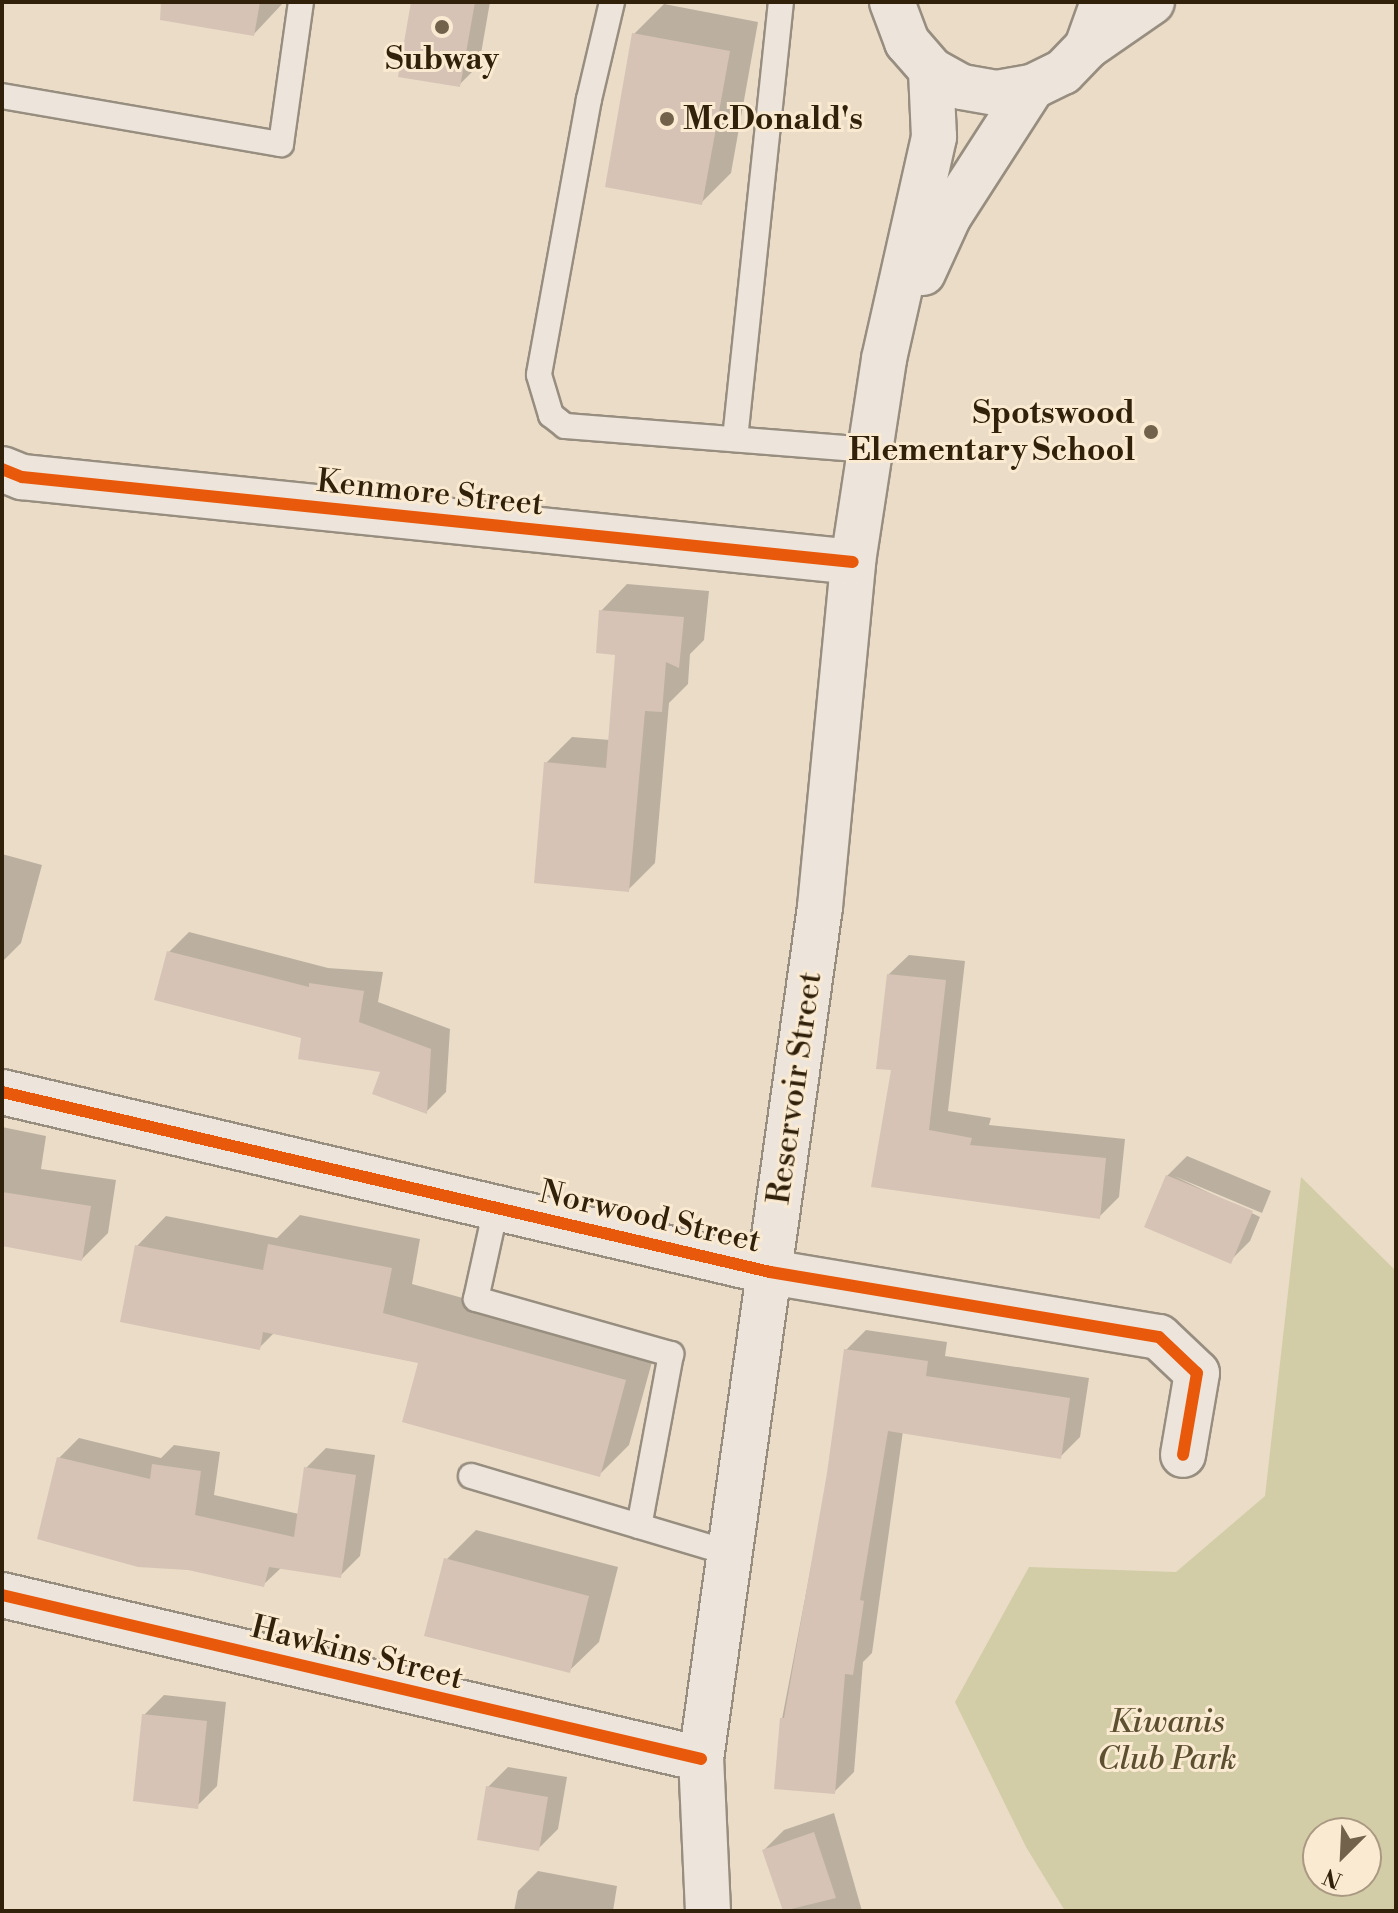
<!DOCTYPE html>
<html>
<head>
<meta charset="utf-8">
<style>
	body { margin:0 }
	#map { position:relative; width:1398px; height:1913px; overflow:hidden; background:#eadcc7; font-family:"Libre Bodoni",serif }
	div>[style] { position:absolute }
	.green>* { inset:0; background:#d3cda7 }
	.shadow>* { inset:0; background:#0003 }
	.building>* { inset:0; background:#d6c3b5 }
	.roads { filter:drop-shadow(2px 0 #988e80) drop-shadow(-2px 0 #988e80) drop-shadow(0 2px #988e80) drop-shadow(0 -2px #988e80) }
	.service>* { height:24px; margin:-12px; padding:0 12px; transform-origin:12px; border-radius:12px; background:#ede5db }
	.minor>* { height:44px; margin:-22px; padding:0 22px; transform-origin:22px; border-radius:22px; background:#ede5db }
	.secondary>* { height:44px; margin:-22px; padding:0 22px; transform-origin:22px; border-radius:22px; background:#ede5db }
	.cycleway>* { height:12px; margin:-6px; padding:0 6px; transform-origin:6px; border-radius:6px; background:#e8590c }
	.dots>* { width:22px; height:22px; translate:-50% -50%; box-sizing:border-box; border:4px solid #faead2; border-radius:50% }
	span { translate:-50% -50%; white-space:nowrap; text-align:center; line-height:1.15; -webkit-text-stroke:6px #faead2; paint-order:stroke }
	.poi-label { font-size:32px; color:#31200a; font-weight:700 }
	.left { translate:0 -50%; text-align:left }
	.right { translate:-100% -50%; text-align:right }
	.street-label { font-size:32px; color:#31200a }
	.park-label { font-size:32px; color:#5c5031; font-style:italic }
	.frame { position:absolute; inset:0; border:4px solid #31200a; pointer-events:none }
	.north { position:absolute; left:1302px; top:1817px; width:80px; height:80px; box-sizing:border-box; background:#faead2; border:2px solid #aa9982; border-radius:50%; rotate:204deg; font-size:22px; font-weight:700; line-height:32px; text-align:center; color:#31200a }
	.north::after { content:''; display:block; margin:auto; width:28px; height:36px; background:#72624c; clip-path:polygon(50% 0,100% 100%,50% 72%,0 100%) }
</style>
</head>
<body>
<div id="map">
	<div class="green">
		<i style="clip-path:polygon(evenodd,1301px 1177px,1396px 1271px,1396px 1911px,1065px 1911px,1026px 1847px,955px 1702px,1029px 1567px,1176px 1572px,1265px 1496px,1301px 1177px,1318px 1833px,1366px 1833px,1366px 1881px,1318px 1881px,1318px 1833px)"></i>
	</div>
	<div class="shadow">
		<i style="clip-path:polygon(196px 2px,284px 2px,254px 34px)"></i>
		<i style="clip-path:polygon(413px 2px,490px 2px,479px 65px,459px 85px)"></i>
		<i style="clip-path:polygon(664px 4px,758px 22px,731px 173px,701px 203px,634px 34px)"></i>
		<i style="clip-path:polygon(627px 584px,709px 591px,704px 640px,690px 654px,688px 684px,669px 703px,655px 863px,629px 889px,546px 763px,572px 737px,610px 740px,617px 653px,601px 611px)"></i>
		<i style="clip-path:polygon(2px 854px,42px 865px,21px 943px,2px 962px)"></i>
		<i style="clip-path:polygon(189px 932px,328px 968px,383px 972px,378px 1002px,450px 1029px,446px 1092px,426px 1112px,382px 1071px,303px 1036px,169px 952px)"></i>
		<i style="clip-path:polygon(909px 955px,965px 961px,948px 1111px,991px 1118px,989px 1125px,1125px 1139px,1119px 1197px,1099px 1217px,873px 1185px,893px 1069px,888px 975px)"></i>
		<i style="clip-path:polygon(2px 1127px,46px 1136px,41px 1169px,116px 1180px,108px 1233px,82px 1259px,2px 1243px)"></i>
		<i style="clip-path:polygon(1187px 1156px,1271px 1191px,1262px 1213px,1174px 1176px,1260px 1217px,1250px 1241px,1230px 1261px,1167px 1176px)"></i>
		<i style="clip-path:polygon(300px 1215px,420px 1239px,412px 1284px,655px 1351px,629px 1445px,599px 1475px,420px 1361px,275px 1332px,259px 1348px,137px 1246px,166px 1216px,277px 1238px)"></i>
		<i style="clip-path:polygon(866px 1330px,947px 1342px,945px 1356px,1089px 1378px,1080px 1437px,1060px 1457px,903px 1431px,872px 1653px,863px 1662px,854px 1772px,834px 1792px,782px 1719px,829px 1473px,846px 1350px)"></i>
		<i style="clip-path:polygon(79px 1438px,161px 1458px,174px 1445px,220px 1452px,214px 1495px,299px 1514px,306px 1468px,326px 1448px,375px 1455px,360px 1556px,340px 1576px,282px 1567px,263px 1585px,59px 1458px)"></i>
		<i style="clip-path:polygon(476px 1530px,618px 1567px,599px 1642px,569px 1671px,446px 1560px)"></i>
		<i style="clip-path:polygon(164px 1695px,226px 1702px,217px 1786px,197px 1806px,144px 1715px)"></i>
		<i style="clip-path:polygon(508px 1767px,567px 1777px,558px 1829px,538px 1849px,488px 1787px)"></i>
		<i style="clip-path:polygon(834px 1813px,862px 1911px,785px 1911px,764px 1850px,784px 1830px)"></i>
		<i style="clip-path:polygon(538px 1871px,617px 1886px,613px 1911px,514px 1911px,518px 1891px)"></i>
	</div>
	<div class="building">
		<i style="clip-path:polygon(161px 2px,260px 2px,254px 36px,160px 20px)"></i>
		<i style="clip-path:polygon(411px 2px,475px 2px,460px 87px,398px 77px)"></i>
		<i style="clip-path:polygon(632px 33px,730px 51px,702px 205px,605px 187px)"></i>
		<i style="clip-path:polygon(599px 610px,684px 617px,679px 668px,666px 662px,662px 712px,645px 711px,629px 892px,534px 883px,544px 762px,606px 768px,615px 655px,596px 653px)"></i>
		<i style="clip-path:polygon(167px 951px,309px 987px,309px 983px,364px 991px,359px 1022px,431px 1049px,427px 1114px,372px 1094px,380px 1072px,298px 1059px,301px 1038px,154px 1000px)"></i>
		<i style="clip-path:polygon(887px 974px,946px 980px,929px 1130px,972px 1138px,970px 1145px,1106px 1158px,1100px 1219px,871px 1187px,891px 1070px,876px 1069px)"></i>
		<i style="clip-path:polygon(1166px 1175px,1253px 1211px,1231px 1264px,1144px 1227px)"></i>
		<i style="clip-path:polygon(2px 1192px,91px 1206px,82px 1261px,2px 1246px)"></i>
		<i style="clip-path:polygon(268px 1244px,392px 1268px,383px 1313px,626px 1380px,600px 1477px,402px 1422px,418px 1363px,263px 1332px,260px 1350px,120px 1322px,135px 1245px,263px 1270px)"></i>
		<i style="clip-path:polygon(844px 1349px,928px 1361px,926px 1376px,1070px 1398px,1061px 1459px,888px 1431px,860px 1600px,864px 1601px,853px 1675px,845px 1674px,835px 1794px,774px 1789px,780px 1718px,784px 1718px,827px 1473px)"></i>
		<i style="clip-path:polygon(57px 1457px,150px 1479px,152px 1464px,201px 1471px,195px 1515px,294px 1537px,304px 1467px,356px 1475px,341px 1578px,269px 1567px,264px 1587px,188px 1570px,138px 1567px,37px 1539px)"></i>
		<i style="clip-path:polygon(444px 1558px,589px 1596px,570px 1673px,424px 1636px)"></i>
		<i style="clip-path:polygon(142px 1714px,207px 1721px,198px 1809px,133px 1801px)"></i>
		<i style="clip-path:polygon(486px 1786px,548px 1797px,539px 1851px,477px 1840px)"></i>
		<i style="clip-path:polygon(814px 1832px,836px 1898px,783px 1911px,762px 1850px)"></i>
	</div>
	<div class="roads">
		<div class="service">
			<i style="left:612px;top:2px;width:100px;rotate:103.3deg"></i>
			<i style="left:589px;top:99px;width:280px;rotate:100.3deg"></i>
			<i style="left:539px;top:375px;width:42px;rotate:73.3deg"></i>
			<i style="left:551px;top:415px;width:18px;rotate:38deg"></i>
			<i style="left:565px;top:426px;width:306px;rotate:4.5deg"></i>
			<i style="left:2px;top:96px;width:283px;rotate:9.8deg"></i>
			<i style="left:281px;top:144px;width:143px;rotate:-82deg"></i>
			<i style="left:735px;top:439px;width:439px;rotate:-84deg"></i>
			<i style="left:496px;top:1208px;width:93px;rotate:102.4deg"></i>
			<i style="left:476px;top:1299px;width:203px;rotate:15.8deg"></i>
			<i style="left:671px;top:1354px;width:175px;rotate:100.5deg"></i>
			<i style="left:471px;top:1476px;width:270px;rotate:16.6deg"></i>
		</div>
		<div class="minor">
			<i style="left:1087px;top:47px;width:79px;rotate:-34.7deg"></i>
			<i style="left:2px;top:469px;width:22px;rotate:22deg"></i>
			<i style="left:22px;top:477px;width:835px;rotate:5.84deg"></i>
			<i style="left:2px;top:1092px;width:789px;rotate:13.19deg"></i>
			<i style="left:770px;top:1272px;width:394px;rotate:9.5deg"></i>
			<i style="left:1159px;top:1337px;width:52px;rotate:43.5deg"></i>
			<i style="left:1197px;top:1373px;width:83px;rotate:99.7deg"></i>
			<i style="left:2px;top:1595px;width:718px;rotate:13.2deg"></i>
		</div>
		<div class="secondary">
			<i style="left:892px;top:2px;width:43px;rotate:69.4deg"></i>
			<i style="left:907px;top:42px;width:37px;rotate:49deg"></i>
			<i style="left:931px;top:70px;width:35px;rotate:29deg"></i>
			<i style="left:962px;top:87px;width:36px;rotate:10deg"></i>
			<i style="left:997px;top:93px;width:36px;rotate:-10deg"></i>
			<i style="left:1032px;top:87px;width:34px;rotate:-26deg"></i>
			<i style="left:1063px;top:72px;width:35px;rotate:-46deg"></i>
			<i style="left:1087px;top:47px;width:48px;rotate:-70.4deg"></i>
			<i style="left:923px;top:273px;width:63px;rotate:-65.5deg"></i>
			<i style="left:949px;top:216px;width:153px;rotate:-57.2deg"></i>
			<i style="left:708px;top:1911px;width:152px;rotate:-92.6deg"></i>
			<i style="left:701px;top:1759px;width:860px;rotate:-82.05deg"></i>
			<i style="left:820px;top:907px;width:347px;rotate:-84.5deg"></i>
			<i style="left:853px;top:562px;width:205px;rotate:-81.3deg"></i>
			<i style="left:884px;top:359px;width:228px;rotate:-77.3deg"></i>
			<i style="left:934px;top:137px;width:67px;rotate:-92.6deg"></i>
		</div>
	</div>
	<div class="cycleway">
		<i style="left:2px;top:469px;width:22px;rotate:22deg"></i>
		<i style="left:22px;top:477px;width:835px;rotate:5.84deg"></i>
		<i style="left:2px;top:1092px;width:789px;rotate:13.19deg"></i>
		<i style="left:770px;top:1272px;width:394px;rotate:9.5deg"></i>
		<i style="left:1159px;top:1337px;width:52px;rotate:43.5deg"></i>
		<i style="left:1197px;top:1373px;width:83px;rotate:99.7deg"></i>
		<i style="left:2px;top:1595px;width:718px;rotate:13.2deg"></i>
	</div>
	<div class="dots">
		<i style="left:442px;top:27px;background:#72624c"></i>
		<i style="left:667px;top:119px;background:#72624c"></i>
		<i style="left:1151px;top:432px;background:#72624c"></i>
	</div>
	<div class="poi-label">
		<span style="left:442px;top:59px">Subway</span>
		<span class="left" style="left:683px;top:119px">McDonald's</span>
		<span class="right" style="left:1135px;top:432px">Spotswood<br>Elementary School</span>
	</div>
	<div class="street-label">
		<span style="left:430px;top:493px;rotate:6deg">Kenmore Street</span>
		<span style="left:795px;top:1088px;rotate:-82deg">Reservoir Street</span>
		<span style="left:650px;top:1217px;rotate:13deg">Norwood Street</span>
		<span style="left:357px;top:1653px;rotate:14deg">Hawkins Street</span>
	</div>
	<div class="park-label">
		<span style="left:1167px;top:1741px">Kiwanis<br>Club Park</span>
	</div>
	<div class="frame"></div>
	<div class="north">N</div>
</div>
</body>
</html>
